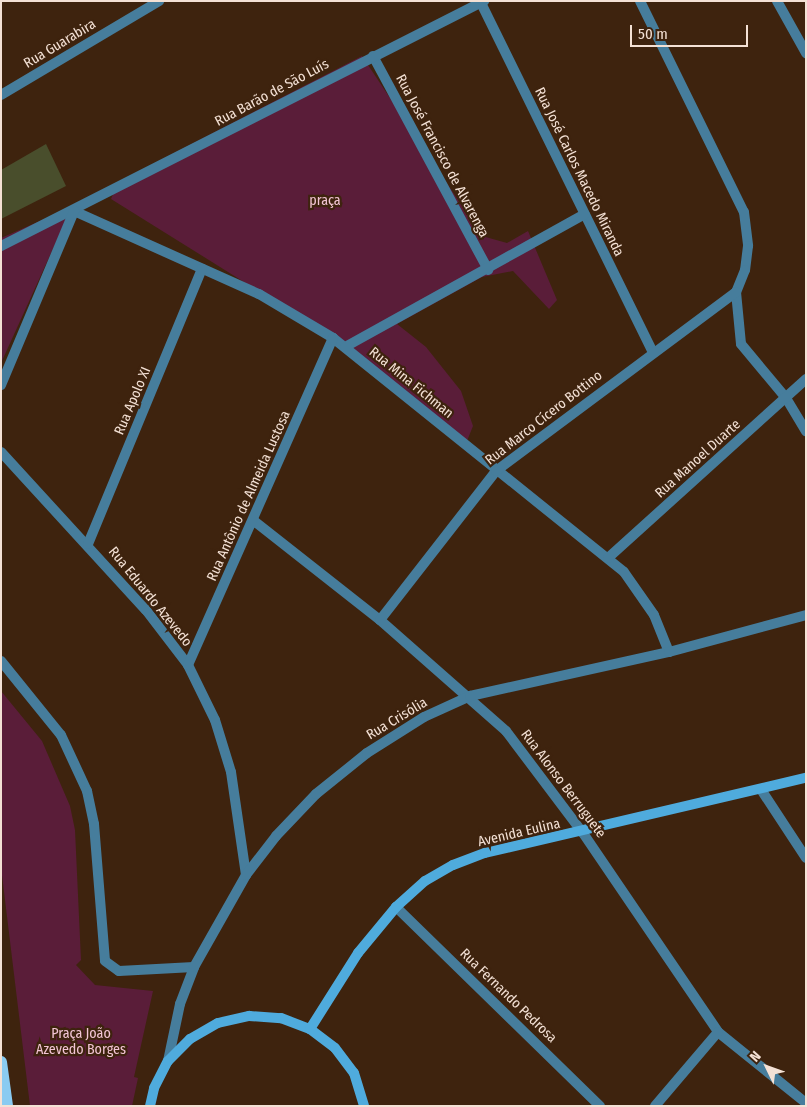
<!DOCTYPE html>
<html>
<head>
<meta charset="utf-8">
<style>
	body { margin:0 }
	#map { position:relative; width:807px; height:1107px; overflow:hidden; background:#3e230e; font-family:"Fira Sans Condensed",sans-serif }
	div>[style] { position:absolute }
	.green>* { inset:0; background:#5a1d39 }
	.building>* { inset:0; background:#494e2c }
	.street>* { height:10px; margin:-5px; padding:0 5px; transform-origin:5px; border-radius:5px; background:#467d9c }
	.secondary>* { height:10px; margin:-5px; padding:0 5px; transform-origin:5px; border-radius:5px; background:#4fabdd }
	.primary>* { height:12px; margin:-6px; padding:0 6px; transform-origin:6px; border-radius:6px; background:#8acbf1 }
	span { translate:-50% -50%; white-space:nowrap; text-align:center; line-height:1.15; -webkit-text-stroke:4.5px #3e230e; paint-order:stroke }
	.street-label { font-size:14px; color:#f4e1d5 }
	.park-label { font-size:14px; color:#f3c5d5 }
	.frame { position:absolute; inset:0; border:2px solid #f4e1d5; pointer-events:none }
	.north { position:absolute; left:742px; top:1042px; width:50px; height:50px; -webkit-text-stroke:4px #3e230e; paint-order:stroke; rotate:312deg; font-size:14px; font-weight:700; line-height:20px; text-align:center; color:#f4e1d5 }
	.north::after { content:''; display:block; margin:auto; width:18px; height:22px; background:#f4e1d5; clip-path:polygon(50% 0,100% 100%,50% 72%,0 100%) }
	.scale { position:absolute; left:630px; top:25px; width:118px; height:22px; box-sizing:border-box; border:2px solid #f4e1d5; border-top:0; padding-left:6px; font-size:15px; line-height:18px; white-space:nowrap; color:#f4e1d5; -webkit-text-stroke:4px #3e230e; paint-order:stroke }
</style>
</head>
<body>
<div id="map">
	<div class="green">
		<i style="clip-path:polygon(362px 56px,482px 236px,507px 243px,528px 231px,557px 300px,549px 309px,513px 271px,482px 277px,397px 324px,426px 347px,461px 391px,473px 426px,467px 441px,350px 348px,111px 199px,118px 182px)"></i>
		<i style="clip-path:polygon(72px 207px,1px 363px,1px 238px)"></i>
		<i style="clip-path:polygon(1px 691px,42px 741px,70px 806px,75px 830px,81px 960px,76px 965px,95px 985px,153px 991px,134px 1077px,138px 1078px,132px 1106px,30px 1106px,1px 867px)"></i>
	</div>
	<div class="building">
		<i style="clip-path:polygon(46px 144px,66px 186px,1px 219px,1px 170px)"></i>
	</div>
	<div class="street">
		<i style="left:640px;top:1px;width:235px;rotate:63.8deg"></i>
		<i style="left:744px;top:212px;width:34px;rotate:83deg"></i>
		<i style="left:748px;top:246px;width:24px;rotate:97deg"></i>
		<i style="left:745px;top:270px;width:24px;rotate:112deg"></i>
		<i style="left:736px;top:292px;width:52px;rotate:84.5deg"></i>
		<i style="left:741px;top:344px;width:70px;rotate:50.2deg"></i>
		<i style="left:786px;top:398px;width:39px;rotate:59deg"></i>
		<i style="left:777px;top:1px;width:60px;rotate:60.9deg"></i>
		<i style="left:481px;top:3px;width:389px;rotate:63.8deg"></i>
		<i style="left:373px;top:56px;width:243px;rotate:61.7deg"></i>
		<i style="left:1px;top:95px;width:184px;rotate:-30.7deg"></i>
		<i style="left:74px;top:211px;width:203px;rotate:24.2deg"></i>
		<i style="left:259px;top:294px;width:86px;rotate:30.7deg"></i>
		<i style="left:333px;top:338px;width:373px;rotate:38.8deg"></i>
		<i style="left:624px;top:572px;width:52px;rotate:55.1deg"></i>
		<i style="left:654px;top:615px;width:40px;rotate:68deg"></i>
		<i style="left:1px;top:246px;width:542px;rotate:-26.9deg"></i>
		<i style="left:345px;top:347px;width:274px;rotate:-29deg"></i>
		<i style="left:1px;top:385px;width:189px;rotate:-67.2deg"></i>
		<i style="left:1px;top:452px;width:214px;rotate:47.5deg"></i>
		<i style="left:146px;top:610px;width:69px;rotate:52.6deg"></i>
		<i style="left:188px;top:665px;width:61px;rotate:63.9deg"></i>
		<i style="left:215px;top:720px;width:54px;rotate:72.9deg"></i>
		<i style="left:231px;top:772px;width:104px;rotate:81.7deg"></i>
		<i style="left:254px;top:521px;width:160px;rotate:38.2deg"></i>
		<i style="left:380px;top:620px;width:168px;rotate:41.4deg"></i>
		<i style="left:506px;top:731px;width:128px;rotate:53deg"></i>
		<i style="left:583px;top:833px;width:240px;rotate:55.8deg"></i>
		<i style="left:718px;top:1032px;width:113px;rotate:38.9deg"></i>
		<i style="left:88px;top:544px;width:298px;rotate:-67.5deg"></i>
		<i style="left:608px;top:558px;width:267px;rotate:-42.1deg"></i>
		<i style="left:380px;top:620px;width:189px;rotate:-52.1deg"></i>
		<i style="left:496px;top:471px;width:299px;rotate:-36.7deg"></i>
		<i style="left:1px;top:661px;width:95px;rotate:51deg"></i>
		<i style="left:61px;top:735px;width:62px;rotate:65.1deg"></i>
		<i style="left:87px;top:791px;width:34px;rotate:78deg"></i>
		<i style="left:94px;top:824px;width:137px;rotate:85.4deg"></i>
		<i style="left:105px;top:961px;width:17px;rotate:36deg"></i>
		<i style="left:119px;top:971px;width:75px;rotate:-3.1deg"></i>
		<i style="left:188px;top:665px;width:358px;rotate:-66.1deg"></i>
		<i style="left:762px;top:791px;width:80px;rotate:56.7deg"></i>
		<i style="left:396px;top:907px;width:285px;rotate:44.3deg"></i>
		<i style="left:168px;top:1061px;width:58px;rotate:-78.1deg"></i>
		<i style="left:180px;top:1004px;width:40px;rotate:-69deg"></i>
		<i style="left:194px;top:967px;width:106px;rotate:-60.5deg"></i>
		<i style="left:246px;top:875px;width:49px;rotate:-52.4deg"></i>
		<i style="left:276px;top:836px;width:58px;rotate:-46.4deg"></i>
		<i style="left:316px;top:794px;width:65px;rotate:-38.8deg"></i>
		<i style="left:367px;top:753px;width:67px;rotate:-32.3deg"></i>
		<i style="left:424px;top:717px;width:51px;rotate:-24.5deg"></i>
		<i style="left:470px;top:696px;width:204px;rotate:-12.5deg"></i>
		<i style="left:669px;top:652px;width:142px;rotate:-15.1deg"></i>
		<i style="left:655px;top:1106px;width:97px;rotate:-49.6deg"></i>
	</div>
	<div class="secondary">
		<i style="left:310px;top:1029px;width:90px;rotate:-57.7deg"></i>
		<i style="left:358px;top:953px;width:60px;rotate:-50.4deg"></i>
		<i style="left:396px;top:907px;width:39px;rotate:-42deg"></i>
		<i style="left:425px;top:881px;width:32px;rotate:-30deg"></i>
		<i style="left:453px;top:865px;width:34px;rotate:-21deg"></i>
		<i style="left:485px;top:853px;width:330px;rotate:-13.2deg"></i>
		<i style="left:150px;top:1106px;width:18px;rotate:-77deg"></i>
		<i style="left:154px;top:1088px;width:30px;rotate:-63deg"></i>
		<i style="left:168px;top:1061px;width:31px;rotate:-45deg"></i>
		<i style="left:190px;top:1039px;width:32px;rotate:-30deg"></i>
		<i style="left:218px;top:1023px;width:32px;rotate:-13deg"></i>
		<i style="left:249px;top:1016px;width:32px;rotate:4deg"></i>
		<i style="left:281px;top:1018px;width:31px;rotate:21deg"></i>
		<i style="left:310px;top:1029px;width:31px;rotate:37deg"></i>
		<i style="left:335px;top:1048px;width:31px;rotate:53deg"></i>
		<i style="left:354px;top:1073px;width:34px;rotate:73deg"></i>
	</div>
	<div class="primary">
		<i style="left:1px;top:1062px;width:44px;rotate:82.2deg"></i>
	</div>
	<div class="street-label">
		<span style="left:60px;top:44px;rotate:-31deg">Rua Guarabira</span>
		<span style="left:272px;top:93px;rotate:-28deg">Rua Barão de São Luís</span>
		<span style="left:442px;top:156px;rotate:62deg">Rua José Francisco de Alvarenga</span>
		<span style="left:579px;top:172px;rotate:64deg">Rua José Carlos Macedo Miranda</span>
		<span style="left:411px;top:383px;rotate:39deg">Rua Mina Fichman</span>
		<span style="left:133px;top:401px;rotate:-67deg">Rua Apolo XI</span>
		<span style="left:544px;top:418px;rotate:-38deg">Rua Marco Cícero Bottino</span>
		<span style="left:698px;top:459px;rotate:-42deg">Rua Manoel Duarte</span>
		<span style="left:249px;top:496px;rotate:-66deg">Rua Antônio de Almeida Lustosa</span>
		<span style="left:150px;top:597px;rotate:51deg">Rua Eduardo Azevedo</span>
		<span style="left:397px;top:719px;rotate:-31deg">Rua Crisólia</span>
		<span style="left:563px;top:784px;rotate:53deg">Rua Alonso Berruguete</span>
		<span style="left:519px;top:833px;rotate:-13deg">Avenida Eulina</span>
		<span style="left:508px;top:996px;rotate:44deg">Rua Fernando Pedrosa</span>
	</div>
	<div class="park-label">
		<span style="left:325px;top:201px">praça</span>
		<span style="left:81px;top:1042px">Praça João<br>Azevedo Borges</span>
	</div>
	<div class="frame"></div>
	<div class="north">N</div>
	<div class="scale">50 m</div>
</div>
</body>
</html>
